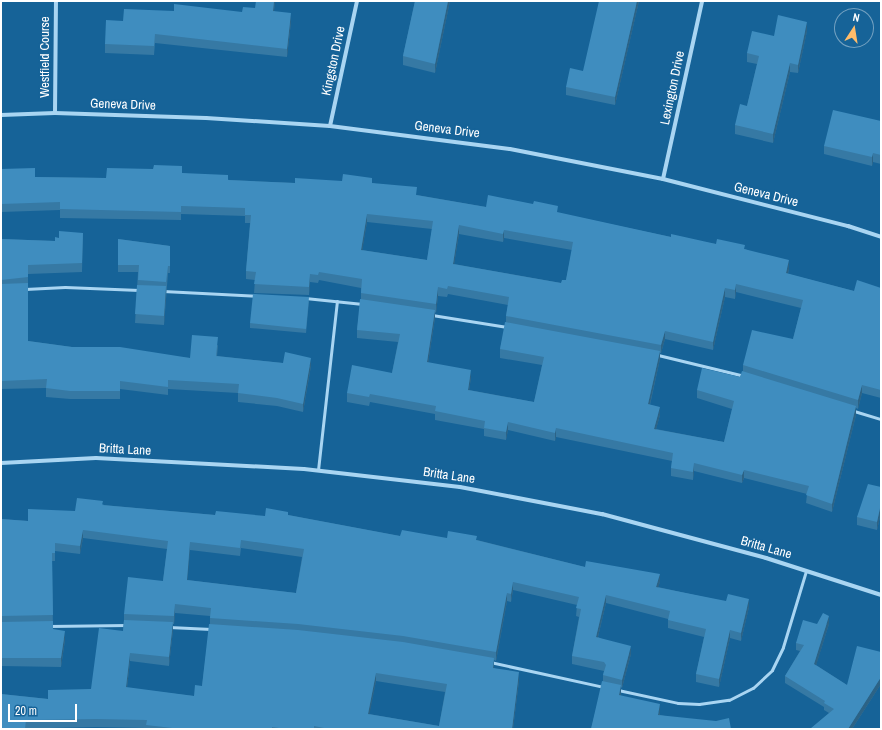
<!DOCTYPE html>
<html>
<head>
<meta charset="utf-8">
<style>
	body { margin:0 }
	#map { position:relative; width:882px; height:730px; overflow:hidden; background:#166398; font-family:"Archivo Narrow",sans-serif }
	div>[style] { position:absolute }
	.service>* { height:3px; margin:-1.5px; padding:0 1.5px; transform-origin:1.5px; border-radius:1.5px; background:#a9d5f2 }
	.minor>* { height:4px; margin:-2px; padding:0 2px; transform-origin:2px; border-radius:2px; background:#a9d5f2 }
	.wall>* { inset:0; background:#3679a4 }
	.shaded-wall>* { inset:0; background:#2c6386 }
	.building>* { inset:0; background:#3f8dbf }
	span { translate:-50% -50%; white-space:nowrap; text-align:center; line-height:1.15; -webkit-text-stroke:3.5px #166398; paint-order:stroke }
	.street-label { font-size:13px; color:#fff }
	.frame { position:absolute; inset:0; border:2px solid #fff; pointer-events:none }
	.north { position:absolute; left:834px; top:8px; width:40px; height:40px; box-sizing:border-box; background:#166398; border:1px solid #73a1c1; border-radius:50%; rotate:12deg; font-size:11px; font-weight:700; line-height:16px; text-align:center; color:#fff }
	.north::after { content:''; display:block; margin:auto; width:14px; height:18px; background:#ffbc6a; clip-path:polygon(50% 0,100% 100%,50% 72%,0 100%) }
	.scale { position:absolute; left:8px; top:704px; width:69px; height:18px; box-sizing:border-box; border:2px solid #fff; border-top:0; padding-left:5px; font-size:12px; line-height:14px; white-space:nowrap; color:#fff; -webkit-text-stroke:3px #166398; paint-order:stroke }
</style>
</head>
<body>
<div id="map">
	<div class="service">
		<i style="left:25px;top:289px;width:40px;rotate:-2.9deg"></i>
		<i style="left:65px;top:287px;width:74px;rotate:2.3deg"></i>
		<i style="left:163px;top:291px;width:94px;rotate:3deg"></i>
		<i style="left:305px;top:298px;width:58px;rotate:5.9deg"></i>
		<i style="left:432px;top:315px;width:76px;rotate:9.1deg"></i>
		<i style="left:658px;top:355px;width:89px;rotate:13.7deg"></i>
		<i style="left:854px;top:411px;width:28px;rotate:17deg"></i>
		<i style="left:318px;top:470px;width:170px;rotate:-83.6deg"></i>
		<i style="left:49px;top:626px;width:78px;rotate:-0.7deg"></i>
		<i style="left:169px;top:627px;width:42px;rotate:2.7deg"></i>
		<i style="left:490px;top:662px;width:117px;rotate:12.4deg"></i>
		<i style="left:618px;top:690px;width:61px;rotate:12.2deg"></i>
		<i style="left:678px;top:703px;width:21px;rotate:3deg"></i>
		<i style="left:699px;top:704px;width:30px;rotate:-8deg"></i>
		<i style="left:729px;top:700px;width:27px;rotate:-27deg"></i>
		<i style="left:753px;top:688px;width:26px;rotate:-43deg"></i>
		<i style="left:772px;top:670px;width:25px;rotate:-64deg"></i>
		<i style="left:783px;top:647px;width:79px;rotate:-73.2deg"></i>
	</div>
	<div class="minor">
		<i style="left:55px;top:113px;width:112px;rotate:-89.5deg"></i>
		<i style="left:1px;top:115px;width:54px;rotate:-2.1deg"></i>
		<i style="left:55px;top:113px;width:151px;rotate:1.9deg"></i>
		<i style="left:206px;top:118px;width:124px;rotate:3.7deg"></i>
		<i style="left:330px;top:126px;width:181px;rotate:7.3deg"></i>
		<i style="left:510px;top:149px;width:156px;rotate:11.1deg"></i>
		<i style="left:663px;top:179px;width:191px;rotate:14.3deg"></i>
		<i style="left:848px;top:226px;width:35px;rotate:18deg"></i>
		<i style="left:330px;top:126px;width:128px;rotate:-77.8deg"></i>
		<i style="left:663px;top:179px;width:182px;rotate:-77.6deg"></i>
		<i style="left:1px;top:463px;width:95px;rotate:-3deg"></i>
		<i style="left:96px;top:458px;width:208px;rotate:3deg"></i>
		<i style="left:304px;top:469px;width:157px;rotate:6.6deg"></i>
		<i style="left:460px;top:487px;width:145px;rotate:10.8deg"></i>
		<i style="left:602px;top:514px;width:170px;rotate:15deg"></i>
		<i style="left:766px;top:558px;width:121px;rotate:17.8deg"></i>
	</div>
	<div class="wall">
		<i style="clip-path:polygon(275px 1px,274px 11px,291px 22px,287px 57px,155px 43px,154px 55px,105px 53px,105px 44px,123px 21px,174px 11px,242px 12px,255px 8px)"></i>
		<i style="clip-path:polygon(415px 1px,450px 1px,435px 73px,403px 65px,403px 56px)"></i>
		<i style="clip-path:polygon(639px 1px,615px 105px,566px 95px,566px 87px,583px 71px)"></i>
		<i style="clip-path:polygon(807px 31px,798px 73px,790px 72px,773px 143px,735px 134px,735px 125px,747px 106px,757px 64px,747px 62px,747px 53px,774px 36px)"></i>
		<i style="clip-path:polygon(881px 121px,881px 164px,873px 162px,872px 166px,824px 154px,824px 146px)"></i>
		<i style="clip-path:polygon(evenodd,1px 169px,35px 177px,106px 178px,182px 173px,228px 180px,295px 183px,372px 183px,417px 195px,486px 207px,558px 213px,671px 237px,716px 244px,745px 249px,789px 269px,788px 274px,854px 291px,881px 288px,881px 398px,862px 393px,858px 409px,856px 408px,856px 415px,832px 512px,806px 503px,807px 494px,744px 478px,742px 483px,694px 471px,693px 480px,671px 476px,671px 468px,672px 461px,556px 437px,555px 441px,508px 430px,506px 440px,484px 436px,484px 429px,435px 420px,435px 414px,370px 402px,369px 406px,347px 402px,347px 393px,392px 373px,398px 342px,357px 338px,357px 330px,361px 299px,361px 288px,319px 280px,318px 283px,310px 282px,309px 295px,254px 293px,255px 280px,246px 279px,246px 271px,250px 223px,245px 223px,245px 216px,181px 214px,181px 220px,60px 218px,60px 210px,1px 212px,1px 169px,367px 222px,432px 229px,427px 260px,362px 250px,367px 222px,1px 169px,459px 234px,503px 242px,504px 238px,572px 250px,566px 280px,561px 283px,454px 264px,459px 234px,1px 169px,736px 292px,801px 308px,793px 339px,743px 365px,743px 371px,740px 377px,697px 390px,697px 398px,732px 409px,724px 442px,656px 429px,660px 415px,650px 405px,660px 359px,660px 353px,661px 353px,665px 339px,713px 350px,725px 297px,735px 299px,736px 292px,1px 169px,448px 294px,508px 305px,506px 316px,506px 322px,500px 349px,500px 358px,542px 365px,534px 402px,469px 390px,471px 378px,428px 363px,435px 318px,435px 312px,436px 313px,438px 296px,447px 297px,448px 294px)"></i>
		<i style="clip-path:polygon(83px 233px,82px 272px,28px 274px,28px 341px,72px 347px,190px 358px,218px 345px,217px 356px,311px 366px,303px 412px,277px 406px,238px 402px,238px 393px,168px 389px,168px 395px,120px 389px,120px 399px,70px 399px,46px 397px,46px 388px,1px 389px,1px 239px,55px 241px,59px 238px)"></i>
		<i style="clip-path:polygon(118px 239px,170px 246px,170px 273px,168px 273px,164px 325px,135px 323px,138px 272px,118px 272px)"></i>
		<i style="clip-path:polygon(309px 301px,306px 333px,250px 328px,250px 323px)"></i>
		<i style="clip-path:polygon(881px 446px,881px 456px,880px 456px,880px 448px)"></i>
		<i style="clip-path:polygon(881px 487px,881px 517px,880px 517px,877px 530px,857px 525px,857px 517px)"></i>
		<i style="clip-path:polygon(evenodd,103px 505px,215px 515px,265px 516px,288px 515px,400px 536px,477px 540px,585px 567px,660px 582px,658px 587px,749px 607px,741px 641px,730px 638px,719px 687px,696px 682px,696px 674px,704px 637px,668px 628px,668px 619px,606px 603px,598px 637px,631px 654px,622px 688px,621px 687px,621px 696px,660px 713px,660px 715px,731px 729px,591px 729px,603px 682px,603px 675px,604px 671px,572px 664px,572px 656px,579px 617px,576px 616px,577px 605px,513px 590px,511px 602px,507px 601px,496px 661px,494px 660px,494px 668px,519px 681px,513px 729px,146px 729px,146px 728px,96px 727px,1px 729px,1px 694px,48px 699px,91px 689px,123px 631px,124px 620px,124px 614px,163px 581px,167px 549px,83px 538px,80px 554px,55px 551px,55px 561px,52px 561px,53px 629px,65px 640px,61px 667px,1px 666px,1px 519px,28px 521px,103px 505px,241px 548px,302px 557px,296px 593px,187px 580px,190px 550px,240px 556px,241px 548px,103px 505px,175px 613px,210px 616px,210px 624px,202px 686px,194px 696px,127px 688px,130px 661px,169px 666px,173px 630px,173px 624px,174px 624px,175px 613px,103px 505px,376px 681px,445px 692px,439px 726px,369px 714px,376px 681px)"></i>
		<i style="clip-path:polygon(817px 624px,829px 624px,816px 665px,847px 685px,881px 652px,881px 684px,852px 729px,810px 729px,829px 713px,824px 710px,824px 707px,785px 683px,785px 676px,800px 651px,796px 650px,796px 643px)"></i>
	</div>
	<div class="shaded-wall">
		<i style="clip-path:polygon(274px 1px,275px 1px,273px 19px,273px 11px)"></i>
		<i style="clip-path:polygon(448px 1px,450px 1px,435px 73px,435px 64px)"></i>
		<i style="clip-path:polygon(637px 1px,639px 1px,615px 105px,615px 97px)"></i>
		<i style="clip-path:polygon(291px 13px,291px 22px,287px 57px,287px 49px)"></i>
		<i style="clip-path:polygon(807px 22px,807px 31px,798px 73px,798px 65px)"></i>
		<i style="clip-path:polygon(790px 63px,790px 72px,773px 143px,773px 134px)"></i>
		<i style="clip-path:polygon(873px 153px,873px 162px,872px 166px,872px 157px)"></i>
		<i style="clip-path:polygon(367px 214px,367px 222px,361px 259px,361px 250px)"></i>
		<i style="clip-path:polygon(459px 225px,459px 234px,453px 272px,453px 264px)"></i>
		<i style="clip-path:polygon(504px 230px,504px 238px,503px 242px,503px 234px)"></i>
		<i style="clip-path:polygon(789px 260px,789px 269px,786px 281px,786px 273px)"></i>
		<i style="clip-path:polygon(310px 274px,310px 282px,309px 295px,309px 287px)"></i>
		<i style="clip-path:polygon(736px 284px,736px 292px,735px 299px,735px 290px)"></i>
		<i style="clip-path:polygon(166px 286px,166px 295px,164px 325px,164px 316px)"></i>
		<i style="clip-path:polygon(438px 287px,438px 296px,436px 313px,436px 304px)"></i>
		<i style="clip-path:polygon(725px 288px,725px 297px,713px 350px,713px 342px)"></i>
		<i style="clip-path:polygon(435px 310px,435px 318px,427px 371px,427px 362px)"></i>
		<i style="clip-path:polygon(665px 331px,665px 339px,661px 353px,661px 345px)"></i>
		<i style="clip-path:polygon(660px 351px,660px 359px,648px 412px,648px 404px)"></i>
		<i style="clip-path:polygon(311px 358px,311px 366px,303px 412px,303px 404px)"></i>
		<i style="clip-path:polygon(471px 370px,471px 378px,468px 398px,468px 390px)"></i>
		<i style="clip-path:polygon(862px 385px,862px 393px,858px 409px,858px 400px)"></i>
		<i style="clip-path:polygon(856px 406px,856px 415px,832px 512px,832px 504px)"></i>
		<i style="clip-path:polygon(660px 407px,660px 415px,654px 437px,654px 429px)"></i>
		<i style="clip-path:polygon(508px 422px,508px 430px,506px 440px,506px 432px)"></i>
		<i style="clip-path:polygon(556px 428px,556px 437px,555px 441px,555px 433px)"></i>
		<i style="clip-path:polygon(694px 463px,694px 471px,693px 480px,693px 472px)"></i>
		<i style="clip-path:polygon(744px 470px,744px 478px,742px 483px,742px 475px)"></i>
		<i style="clip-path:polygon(880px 508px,880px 517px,877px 530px,877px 522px)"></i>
		<i style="clip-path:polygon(83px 530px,83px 538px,80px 554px,80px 546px)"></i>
		<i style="clip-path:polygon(190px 542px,190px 550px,187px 588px,187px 580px)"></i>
		<i style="clip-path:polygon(660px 574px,660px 582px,656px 595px,656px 587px)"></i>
		<i style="clip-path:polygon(513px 582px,513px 590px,511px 602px,511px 594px)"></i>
		<i style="clip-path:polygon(507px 593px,507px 601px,496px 661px,496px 652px)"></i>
		<i style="clip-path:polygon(606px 595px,606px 603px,596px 645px,596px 637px)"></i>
		<i style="clip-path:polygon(749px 599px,749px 607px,741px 641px,741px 633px)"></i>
		<i style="clip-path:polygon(175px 604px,175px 613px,174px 624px,174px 616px)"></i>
		<i style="clip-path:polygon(829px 616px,829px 624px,814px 672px,814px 664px)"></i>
		<i style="clip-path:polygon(173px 622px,173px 630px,169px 666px,169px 657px)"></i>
		<i style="clip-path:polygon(730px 630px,730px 638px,719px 687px,719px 679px)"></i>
		<i style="clip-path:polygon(65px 631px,65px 640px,61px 667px,61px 658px)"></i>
		<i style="clip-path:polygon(631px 646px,631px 654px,622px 688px,622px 680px)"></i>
		<i style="clip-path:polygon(130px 653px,130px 661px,126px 696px,126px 687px)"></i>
		<i style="clip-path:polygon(494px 658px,494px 666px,493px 676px,493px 668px)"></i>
		<i style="clip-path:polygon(519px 672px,519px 681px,513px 729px,512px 729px)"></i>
		<i style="clip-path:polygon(376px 673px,376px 681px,368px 722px,368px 714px)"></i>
		<i style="clip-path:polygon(881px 677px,881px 684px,852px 729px,848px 729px)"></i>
		<i style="clip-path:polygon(621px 685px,621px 694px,619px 703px,619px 695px)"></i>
		<i style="clip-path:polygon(660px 704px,660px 713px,658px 723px,658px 715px)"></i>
	</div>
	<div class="building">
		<i style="clip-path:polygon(256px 1px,274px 1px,273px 11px,291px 13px,287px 49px,155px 34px,154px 46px,105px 44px,106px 20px,123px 21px,124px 9px,174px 11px,174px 4px,242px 12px,243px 7px,255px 8px)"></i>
		<i style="clip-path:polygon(415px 1px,448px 1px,435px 64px,403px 56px)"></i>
		<i style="clip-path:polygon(599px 1px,637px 1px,615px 97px,566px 87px,570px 68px,583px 71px)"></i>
		<i style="clip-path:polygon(778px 15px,807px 22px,798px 65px,790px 63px,773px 134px,735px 125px,740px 104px,747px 106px,759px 56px,747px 53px,752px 31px,774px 36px)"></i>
		<i style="clip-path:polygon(833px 110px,881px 121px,881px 155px,873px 153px,872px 157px,824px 146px)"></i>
		<i style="clip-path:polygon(evenodd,154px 165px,182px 166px,182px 173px,228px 175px,228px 180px,295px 183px,295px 178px,342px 181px,343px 174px,372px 178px,372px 183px,417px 187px,416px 195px,486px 207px,488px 195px,533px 204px,534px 201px,558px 206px,557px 212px,671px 237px,671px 234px,716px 244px,717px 239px,745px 245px,744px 249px,789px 260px,786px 273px,854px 291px,857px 280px,881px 288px,881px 293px,880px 296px,881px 296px,881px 390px,862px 385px,858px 400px,743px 365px,752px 330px,793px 339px,803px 300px,736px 284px,735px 290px,725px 288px,713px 342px,665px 331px,661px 345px,506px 316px,509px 297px,448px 286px,447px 289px,438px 287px,436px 304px,361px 293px,362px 279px,319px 272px,318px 275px,310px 274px,309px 287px,254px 284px,256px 272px,246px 271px,251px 215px,245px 215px,245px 208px,181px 206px,181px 212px,60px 209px,60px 202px,1px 204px,1px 169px,35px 168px,35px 177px,106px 178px,107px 168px,153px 169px,154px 165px,367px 214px,433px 221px,427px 260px,361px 250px,367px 214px,154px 165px,459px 225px,503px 234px,504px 230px,573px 242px,566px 280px,562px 280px,561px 283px,453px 264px,459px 225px)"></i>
		<i style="clip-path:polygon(59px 231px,83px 233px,82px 263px,28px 265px,28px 277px,1px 280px,1px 239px,55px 241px,55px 237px,59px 238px)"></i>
		<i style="clip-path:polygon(118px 239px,170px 246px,170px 266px,168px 266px,166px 282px,138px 280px,139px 265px,118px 265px)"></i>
		<i style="clip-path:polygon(28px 283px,28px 341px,72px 347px,120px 347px,190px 358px,192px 335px,218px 337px,216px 356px,283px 363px,285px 352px,311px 358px,303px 404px,277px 398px,238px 393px,239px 384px,168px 380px,168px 387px,120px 381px,120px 391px,70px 391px,46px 388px,47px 379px,1px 381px,1px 284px)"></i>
		<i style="clip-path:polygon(137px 285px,166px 286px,164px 316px,135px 314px)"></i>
		<i style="clip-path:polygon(253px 294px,309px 297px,306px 329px,250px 323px)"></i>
		<i style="clip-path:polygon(360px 299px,435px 310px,427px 362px,471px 370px,468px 390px,534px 402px,544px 357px,500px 349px,505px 322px,660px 351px,648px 404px,660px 407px,654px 429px,724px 442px,734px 401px,697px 390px,702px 368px,740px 377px,742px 371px,856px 406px,832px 504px,806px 495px,809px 486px,744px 470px,742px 475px,694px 463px,693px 472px,671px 468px,673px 453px,556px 428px,555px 433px,508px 422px,506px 432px,484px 428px,485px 421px,435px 411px,436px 406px,370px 394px,369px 397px,347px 393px,352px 365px,392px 373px,400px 334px,357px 330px)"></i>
		<i style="clip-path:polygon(868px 484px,881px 487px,881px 509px,880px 508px,877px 522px,857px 517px)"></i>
		<i style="clip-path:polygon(evenodd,77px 498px,103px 501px,102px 505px,215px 515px,216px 511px,265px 516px,266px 508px,288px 512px,288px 515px,400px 536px,402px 530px,447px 538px,448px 531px,477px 536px,476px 540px,585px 567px,586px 561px,660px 574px,656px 587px,726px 601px,728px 594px,749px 599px,741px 633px,730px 630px,719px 679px,696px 674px,706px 629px,668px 620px,670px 611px,606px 595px,596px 637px,631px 646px,622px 680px,603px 675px,606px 665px,604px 662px,572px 656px,581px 609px,576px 608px,579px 597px,513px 582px,511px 594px,507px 593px,496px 652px,403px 636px,298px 624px,210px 618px,211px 608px,175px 604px,174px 616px,124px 614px,128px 577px,163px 581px,168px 541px,83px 530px,80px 546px,55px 543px,55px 553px,52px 553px,53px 615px,1px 616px,1px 519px,28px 521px,28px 509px,75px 511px,77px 498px,241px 540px,304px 549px,296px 593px,187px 580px,190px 542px,240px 548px,241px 540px)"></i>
		<i style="clip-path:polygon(823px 613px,829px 616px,814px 664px,847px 685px,857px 646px,881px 652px,881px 677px,848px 729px,810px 729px,834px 709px,824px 703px,825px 701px,785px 676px,804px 645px,796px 643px,803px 620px,817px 624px)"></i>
		<i style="clip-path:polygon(evenodd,124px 620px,173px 622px,169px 657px,130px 653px,126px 687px,194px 696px,195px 685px,202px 686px,209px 624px,298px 630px,403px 642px,494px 658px,493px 668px,519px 672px,512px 729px,329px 729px,314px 726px,314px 729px,286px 729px,272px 727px,272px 729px,230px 729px,219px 728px,219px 729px,181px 729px,146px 725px,147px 720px,96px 719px,26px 720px,25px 729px,1px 729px,2px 725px,1px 725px,1px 694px,48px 699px,48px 690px,91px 689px,99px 628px,123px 631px,124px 620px,376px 673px,447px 684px,439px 726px,368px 714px,376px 673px)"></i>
		<i style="clip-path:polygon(53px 621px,53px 629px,65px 631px,61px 658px,1px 658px,1px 622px)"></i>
		<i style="clip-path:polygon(602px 681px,621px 685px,619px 695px,660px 704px,658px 715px,716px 721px,729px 718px,731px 729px,591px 729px)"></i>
	</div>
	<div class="street-label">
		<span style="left:45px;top:57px;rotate:-90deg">Westfield Course</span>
		<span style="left:334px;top:61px;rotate:-78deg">Kingston Drive</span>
		<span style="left:673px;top:88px;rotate:-78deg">Lexington Drive</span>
		<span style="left:123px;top:105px;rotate:2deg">Geneva Drive</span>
		<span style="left:447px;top:130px;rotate:7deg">Geneva Drive</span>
		<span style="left:766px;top:195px;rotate:14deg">Geneva Drive</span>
		<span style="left:125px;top:450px;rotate:3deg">Britta Lane</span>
		<span style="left:449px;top:476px;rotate:8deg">Britta Lane</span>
		<span style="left:766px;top:548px;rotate:16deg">Britta Lane</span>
	</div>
	<div class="frame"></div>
	<div class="north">N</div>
	<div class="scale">20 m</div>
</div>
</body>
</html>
